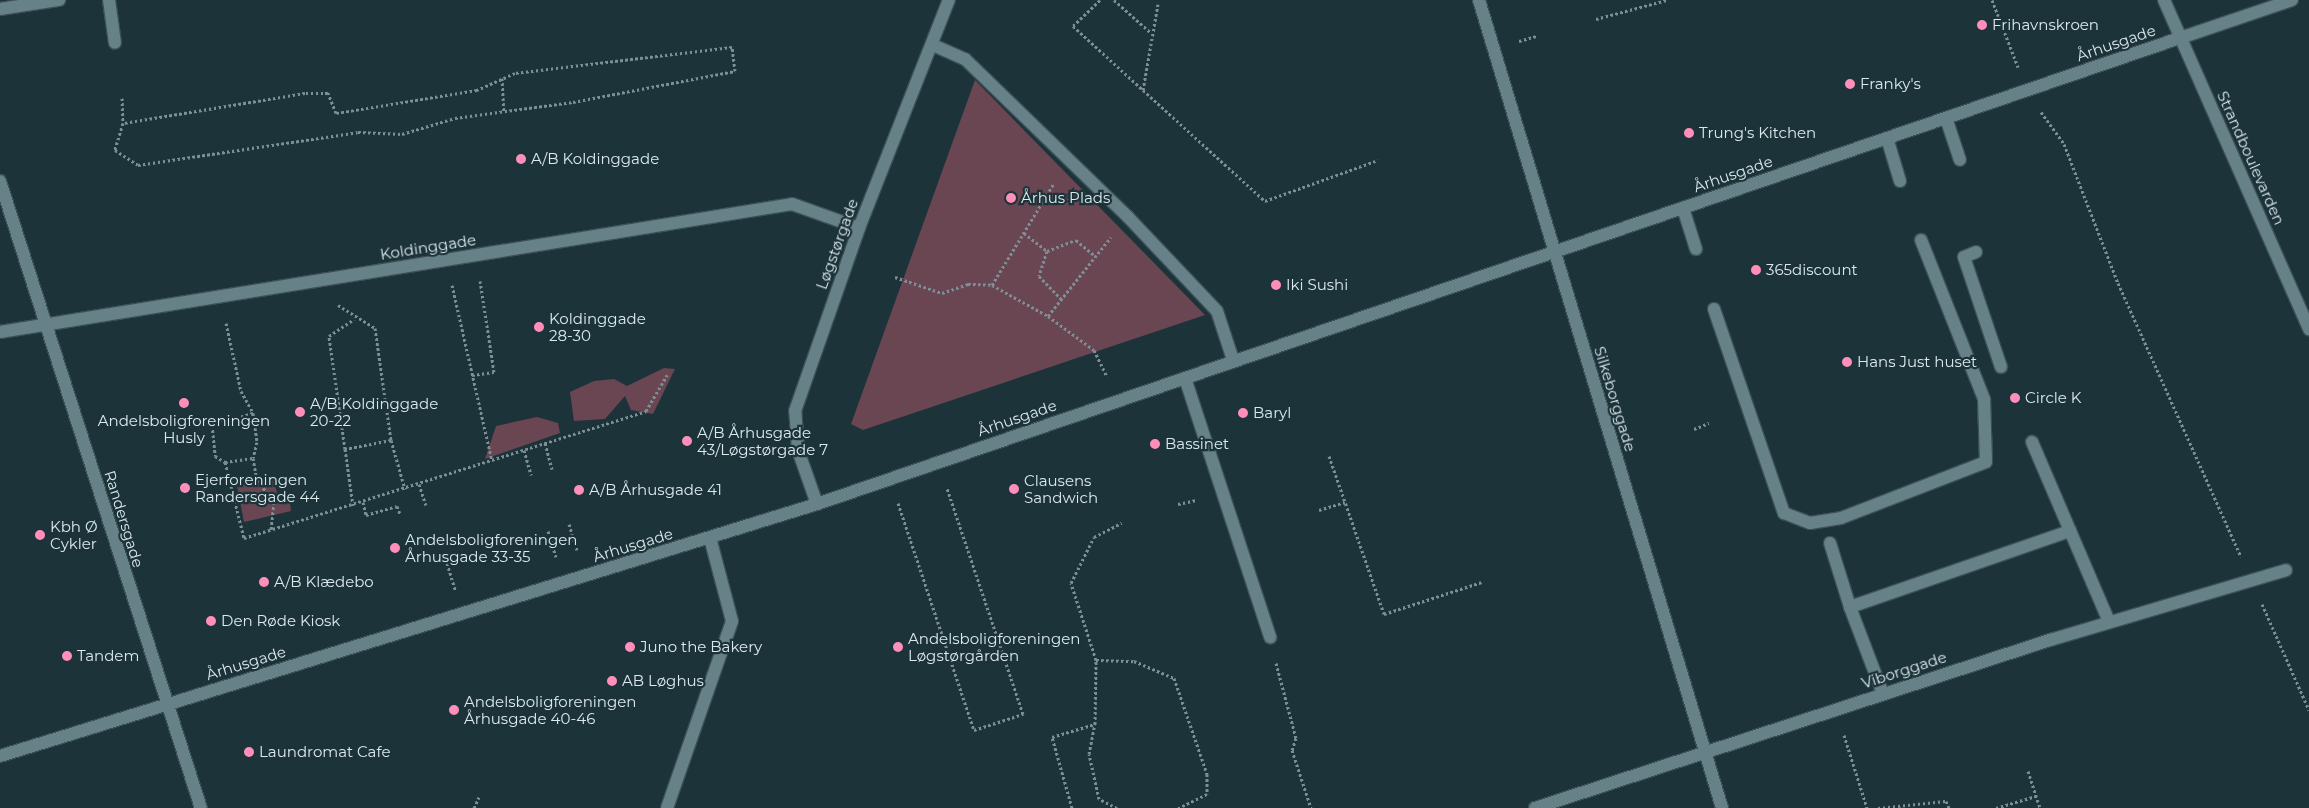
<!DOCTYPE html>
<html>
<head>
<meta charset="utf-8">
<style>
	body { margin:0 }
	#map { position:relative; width:2309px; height:808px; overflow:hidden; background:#1c333a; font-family:Montserrat,sans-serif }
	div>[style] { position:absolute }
	.green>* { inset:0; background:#6a4653 }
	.path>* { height:3px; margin-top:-1.5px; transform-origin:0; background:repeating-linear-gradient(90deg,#7d8f95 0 2.5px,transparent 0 5px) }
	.roads { filter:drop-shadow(1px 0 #3c5156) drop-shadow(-1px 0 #3c5156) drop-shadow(0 1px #3c5156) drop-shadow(0 -1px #3c5156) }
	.service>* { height:12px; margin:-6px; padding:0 6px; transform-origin:6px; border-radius:6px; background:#678189 }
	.minor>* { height:12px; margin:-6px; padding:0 6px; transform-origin:6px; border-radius:6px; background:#678189 }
	.tertiary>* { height:12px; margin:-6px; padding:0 6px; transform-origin:6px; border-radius:6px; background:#678189 }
	.dots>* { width:14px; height:14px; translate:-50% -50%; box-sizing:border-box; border:2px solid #1c333a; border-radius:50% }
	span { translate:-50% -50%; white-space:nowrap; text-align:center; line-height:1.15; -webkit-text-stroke:4.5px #1c333a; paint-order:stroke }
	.poi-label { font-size:15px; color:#dbe9ed }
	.left { translate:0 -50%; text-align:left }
	.street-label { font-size:15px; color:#dbe9ed }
</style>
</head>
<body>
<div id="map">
	<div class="green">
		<i style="clip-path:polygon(975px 80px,1205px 315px,863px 430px,851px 424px)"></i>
		<i style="clip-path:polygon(664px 368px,675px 369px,653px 414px,631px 410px,625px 396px,605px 419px,574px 421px,570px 392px,594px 381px,614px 379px,627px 386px)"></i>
		<i style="clip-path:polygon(537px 417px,558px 423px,560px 433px,485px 459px,496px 426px)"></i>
		<i style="clip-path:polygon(274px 479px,279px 503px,290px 503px,291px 511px,244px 522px,237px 486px)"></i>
	</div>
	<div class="path">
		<i style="left:1100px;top:0;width:37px;rotate:136deg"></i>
		<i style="left:1073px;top:26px;width:95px;rotate:42.4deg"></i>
		<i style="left:1143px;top:90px;width:87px;rotate:-80.1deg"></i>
		<i style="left:1114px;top:0;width:48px;rotate:41.6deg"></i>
		<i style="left:1992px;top:0;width:72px;rotate:68.8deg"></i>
		<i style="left:1596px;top:19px;width:73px;rotate:-15deg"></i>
		<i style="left:1519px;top:41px;width:18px;rotate:-16deg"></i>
		<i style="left:502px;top:78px;width:34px;rotate:87deg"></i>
		<i style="left:1143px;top:90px;width:165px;rotate:42.3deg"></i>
		<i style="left:1265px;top:201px;width:120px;rotate:-19.9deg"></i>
		<i style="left:122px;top:98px;width:25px;rotate:88deg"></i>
		<i style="left:123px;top:123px;width:28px;rotate:107deg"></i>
		<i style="left:115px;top:150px;width:27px;rotate:33deg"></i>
		<i style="left:138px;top:165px;width:222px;rotate:-8.5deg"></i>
		<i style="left:358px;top:132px;width:44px;rotate:2.6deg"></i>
		<i style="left:402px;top:134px;width:55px;rotate:-16.8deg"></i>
		<i style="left:455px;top:118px;width:119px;rotate:-7.7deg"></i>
		<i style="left:573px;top:102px;width:165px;rotate:-10.8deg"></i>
		<i style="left:735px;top:71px;width:24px;rotate:-97deg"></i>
		<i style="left:732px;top:47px;width:219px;rotate:173.2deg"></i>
		<i style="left:515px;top:73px;width:42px;rotate:155.9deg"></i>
		<i style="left:477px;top:90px;width:143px;rotate:170.7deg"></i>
		<i style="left:336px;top:113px;width:22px;rotate:-112deg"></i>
		<i style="left:328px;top:93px;width:23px;rotate:180deg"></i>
		<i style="left:305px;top:93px;width:184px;rotate:170.6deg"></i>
		<i style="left:2041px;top:112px;width:39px;rotate:54deg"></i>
		<i style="left:2064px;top:144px;width:149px;rotate:68.8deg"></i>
		<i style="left:2118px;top:283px;width:300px;rotate:65.8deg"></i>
		<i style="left:1024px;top:233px;width:29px;rotate:38deg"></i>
		<i style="left:1047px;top:251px;width:26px;rotate:108deg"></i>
		<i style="left:1039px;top:276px;width:33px;rotate:46deg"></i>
		<i style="left:1047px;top:251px;width:31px;rotate:-21deg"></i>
		<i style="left:1076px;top:240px;width:26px;rotate:40deg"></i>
		<i style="left:895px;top:277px;width:50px;rotate:18.8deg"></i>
		<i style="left:942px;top:293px;width:28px;rotate:-19deg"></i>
		<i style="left:968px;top:284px;width:24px;rotate:2deg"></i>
		<i style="left:992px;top:285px;width:64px;rotate:29deg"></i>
		<i style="left:1048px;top:316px;width:101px;rotate:-51.4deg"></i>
		<i style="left:452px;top:285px;width:180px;rotate:77.2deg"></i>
		<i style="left:992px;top:285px;width:119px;rotate:-58.7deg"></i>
		<i style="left:338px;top:305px;width:44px;rotate:31.9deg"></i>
		<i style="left:375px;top:328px;width:113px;rotate:81.9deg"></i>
		<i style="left:391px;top:440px;width:47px;rotate:168.9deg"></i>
		<i style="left:345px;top:449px;width:114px;rotate:-98.1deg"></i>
		<i style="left:329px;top:336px;width:30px;rotate:-34deg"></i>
		<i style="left:1048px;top:316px;width:57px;rotate:36.5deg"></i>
		<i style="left:1094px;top:350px;width:30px;rotate:64deg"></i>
		<i style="left:226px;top:323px;width:70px;rotate:77.6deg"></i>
		<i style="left:241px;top:391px;width:25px;rotate:61deg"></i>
		<i style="left:253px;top:413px;width:29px;rotate:82deg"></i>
		<i style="left:257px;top:442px;width:16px;rotate:104deg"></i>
		<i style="left:472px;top:375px;width:22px;rotate:-8deg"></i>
		<i style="left:494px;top:372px;width:92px;rotate:-98.7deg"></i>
		<i style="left:253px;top:413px;width:43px;rotate:163.7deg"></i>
		<i style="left:212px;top:425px;width:31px;rotate:84deg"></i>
		<i style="left:215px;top:456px;width:12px;rotate:31deg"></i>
		<i style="left:225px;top:462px;width:78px;rotate:76deg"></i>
		<i style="left:244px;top:538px;width:422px;rotate:-17.5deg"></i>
		<i style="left:646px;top:411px;width:42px;rotate:-59.7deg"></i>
		<i style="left:1694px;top:429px;width:16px;rotate:-22deg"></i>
		<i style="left:391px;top:440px;width:51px;rotate:74.1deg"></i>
		<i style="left:545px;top:443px;width:27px;rotate:75deg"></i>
		<i style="left:345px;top:449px;width:57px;rotate:81.9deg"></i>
		<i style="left:524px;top:450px;width:26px;rotate:74deg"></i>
		<i style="left:1329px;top:456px;width:167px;rotate:70.8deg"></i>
		<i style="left:1384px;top:614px;width:103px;rotate:-18.1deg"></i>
		<i style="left:225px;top:462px;width:28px;rotate:-8deg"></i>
		<i style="left:253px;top:458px;width:22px;rotate:80deg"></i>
		<i style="left:257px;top:480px;width:28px;rotate:52deg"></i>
		<i style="left:274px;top:502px;width:28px;rotate:96deg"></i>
		<i style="left:419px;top:484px;width:22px;rotate:72deg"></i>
		<i style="left:363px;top:502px;width:13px;rotate:77deg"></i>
		<i style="left:366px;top:515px;width:32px;rotate:-16deg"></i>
		<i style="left:397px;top:506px;width:9px;rotate:69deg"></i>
		<i style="left:898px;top:503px;width:239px;rotate:71.5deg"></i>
		<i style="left:974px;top:730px;width:52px;rotate:-18.1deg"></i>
		<i style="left:1023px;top:714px;width:238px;rotate:-108.6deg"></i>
		<i style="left:1178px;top:504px;width:19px;rotate:-12deg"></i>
		<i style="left:1319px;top:510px;width:27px;rotate:-17deg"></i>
		<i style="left:569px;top:524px;width:27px;rotate:73deg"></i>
		<i style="left:548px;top:531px;width:27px;rotate:73deg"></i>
		<i style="left:447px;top:563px;width:28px;rotate:73deg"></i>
		<i style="left:2262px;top:604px;width:116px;rotate:66.1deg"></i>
		<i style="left:1096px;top:660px;width:38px;rotate:2deg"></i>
		<i style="left:1134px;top:661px;width:43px;rotate:23deg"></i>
		<i style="left:1174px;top:678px;width:102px;rotate:71deg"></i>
		<i style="left:1207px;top:774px;width:20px;rotate:90deg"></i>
		<i style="left:1207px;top:794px;width:32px;rotate:154deg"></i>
		<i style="left:1276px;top:663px;width:78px;rotate:75.1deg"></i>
		<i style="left:1296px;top:738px;width:13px;rotate:108deg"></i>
		<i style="left:1292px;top:750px;width:61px;rotate:71.9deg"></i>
		<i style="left:1844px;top:735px;width:77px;rotate:72.5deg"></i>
		<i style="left:2028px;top:771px;width:39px;rotate:72deg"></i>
		<i style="left:474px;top:808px;width:12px;rotate:-66deg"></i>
		<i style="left:1072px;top:808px;width:74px;rotate:-105.7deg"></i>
		<i style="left:1052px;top:737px;width:45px;rotate:-16.8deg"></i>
		<i style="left:1117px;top:808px;width:20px;rotate:-153deg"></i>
		<i style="left:1099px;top:799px;width:46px;rotate:-102.5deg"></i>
		<i style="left:1089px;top:754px;width:31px;rotate:-79deg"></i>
		<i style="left:1095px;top:724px;width:64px;rotate:-89.1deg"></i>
		<i style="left:1096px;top:660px;width:81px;rotate:-108deg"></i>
		<i style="left:1071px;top:583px;width:51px;rotate:-63.4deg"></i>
		<i style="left:1094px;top:537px;width:31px;rotate:-27deg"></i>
		<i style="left:1878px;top:808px;width:68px;rotate:-5.9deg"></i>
		<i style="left:1946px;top:801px;width:8px;rotate:67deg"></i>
		<i style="left:1996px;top:808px;width:42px;rotate:-16.7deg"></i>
	</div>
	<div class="roads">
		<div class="service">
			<i style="left:109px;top:0;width:43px;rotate:82.1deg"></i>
			<i style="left:1946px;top:118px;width:44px;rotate:71.6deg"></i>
			<i style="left:1887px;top:138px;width:45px;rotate:73.2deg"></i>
			<i style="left:1683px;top:208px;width:43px;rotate:72.4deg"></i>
			<i style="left:1976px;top:252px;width:13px;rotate:157deg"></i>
			<i style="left:1964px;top:257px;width:116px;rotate:71.4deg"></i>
			<i style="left:1714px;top:309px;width:216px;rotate:71.1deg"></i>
			<i style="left:1784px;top:513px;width:28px;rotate:21deg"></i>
			<i style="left:1810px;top:523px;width:31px;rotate:-9deg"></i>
			<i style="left:1841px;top:518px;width:155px;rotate:-21.1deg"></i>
			<i style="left:1986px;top:462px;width:63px;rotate:-91.8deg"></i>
			<i style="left:1984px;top:399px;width:171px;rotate:-111.6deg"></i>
			<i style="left:2032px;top:442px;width:196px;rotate:66.8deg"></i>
			<i style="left:1830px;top:543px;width:67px;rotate:72.6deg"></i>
			<i style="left:1883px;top:694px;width:93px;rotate:-110.8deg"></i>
			<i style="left:1850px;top:607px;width:233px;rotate:-19.1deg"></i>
		</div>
		<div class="minor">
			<i style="left:1479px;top:0;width:844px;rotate:73.26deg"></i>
			<i style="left:0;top:9px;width:60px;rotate:-8.7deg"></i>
			<i style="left:2180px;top:38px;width:118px;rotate:-18.7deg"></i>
			<i style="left:933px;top:45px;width:35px;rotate:24deg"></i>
			<i style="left:965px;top:59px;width:227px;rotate:44.1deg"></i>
			<i style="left:1128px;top:217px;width:129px;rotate:46.6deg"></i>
			<i style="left:1217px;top:311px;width:52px;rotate:71.9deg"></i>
			<i style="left:0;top:332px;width:802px;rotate:-9.18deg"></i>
			<i style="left:792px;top:204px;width:71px;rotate:19.7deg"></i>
			<i style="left:1185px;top:378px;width:273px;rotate:71.8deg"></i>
			<i style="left:817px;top:504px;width:57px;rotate:-109.4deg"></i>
			<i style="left:798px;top:450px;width:39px;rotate:-94deg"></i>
			<i style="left:795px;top:411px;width:194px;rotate:-70.7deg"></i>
			<i style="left:859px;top:228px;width:245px;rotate:-68.5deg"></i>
			<i style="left:667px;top:808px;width:198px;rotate:-70.8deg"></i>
			<i style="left:732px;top:621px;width:86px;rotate:-104.8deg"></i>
			<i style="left:1535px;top:808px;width:542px;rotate:-18.07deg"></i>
			<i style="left:2050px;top:640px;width:246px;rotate:-16.5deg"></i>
		</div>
		<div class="tertiary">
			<i style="left:2164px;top:0;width:360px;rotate:66.2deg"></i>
			<i style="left:0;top:181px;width:658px;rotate:72.23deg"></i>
			<i style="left:0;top:756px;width:855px;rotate:-17.14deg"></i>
			<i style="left:817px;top:504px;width:1440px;rotate:-18.88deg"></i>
		</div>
	</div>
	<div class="dots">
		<i style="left:1982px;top:25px;background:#ff8eba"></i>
		<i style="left:1850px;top:84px;background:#ff8eba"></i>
		<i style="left:1689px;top:133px;background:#ff8eba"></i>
		<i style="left:521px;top:159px;background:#ff8eba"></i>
		<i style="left:1011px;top:198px;background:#ff8eba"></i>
		<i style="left:1756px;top:270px;background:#ff8eba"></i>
		<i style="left:1276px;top:285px;background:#ff8eba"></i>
		<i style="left:539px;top:327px;background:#ff8eba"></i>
		<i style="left:1847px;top:362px;background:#ff8eba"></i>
		<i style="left:2015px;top:398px;background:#ff8eba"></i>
		<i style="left:184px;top:403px;background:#ff8eba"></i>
		<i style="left:300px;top:412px;background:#ff8eba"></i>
		<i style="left:1243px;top:413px;background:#ff8eba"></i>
		<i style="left:687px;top:441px;background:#ff8eba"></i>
		<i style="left:1155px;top:444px;background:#ff8eba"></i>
		<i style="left:185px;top:488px;background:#ff8eba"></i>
		<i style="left:1014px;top:489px;background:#ff8eba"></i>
		<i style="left:579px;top:490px;background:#ff8eba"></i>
		<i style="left:40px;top:535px;background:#ff8eba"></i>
		<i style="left:395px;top:548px;background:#ff8eba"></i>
		<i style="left:264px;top:582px;background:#ff8eba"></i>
		<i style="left:211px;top:621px;background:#ff8eba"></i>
		<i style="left:630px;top:647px;background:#ff8eba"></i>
		<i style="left:898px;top:647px;background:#ff8eba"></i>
		<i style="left:67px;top:656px;background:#ff8eba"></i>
		<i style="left:612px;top:681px;background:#ff8eba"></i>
		<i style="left:454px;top:710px;background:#ff8eba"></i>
		<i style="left:249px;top:752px;background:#ff8eba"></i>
	</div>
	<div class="poi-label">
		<span class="left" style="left:1992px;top:25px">Frihavnskroen</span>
		<span class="left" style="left:1860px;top:84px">Franky's</span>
		<span class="left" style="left:1699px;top:133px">Trung's Kitchen</span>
		<span class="left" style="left:531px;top:159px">A/B Koldinggade</span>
		<span class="left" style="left:1021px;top:198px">Århus Plads</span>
		<span class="left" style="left:1766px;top:270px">365discount</span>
		<span class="left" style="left:1286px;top:285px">Iki Sushi</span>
		<span class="left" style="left:549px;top:327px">Koldinggade<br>28-30</span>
		<span class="left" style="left:1857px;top:362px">Hans Just huset</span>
		<span class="left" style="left:2025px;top:398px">Circle K</span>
		<span class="left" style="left:310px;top:412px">A/B Koldinggade<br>20-22</span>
		<span class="left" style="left:1253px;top:413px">Baryl</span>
		<span style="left:184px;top:429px">Andelsboligforeningen<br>Husly</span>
		<span class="left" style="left:697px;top:441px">A/B Århusgade<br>43/Løgstørgade 7</span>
		<span class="left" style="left:1165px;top:444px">Bassinet</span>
		<span class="left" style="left:195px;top:488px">Ejerforeningen<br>Randersgade 44</span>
		<span class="left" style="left:1024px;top:489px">Clausens<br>Sandwich</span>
		<span class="left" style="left:589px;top:490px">A/B Århusgade 41</span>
		<span class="left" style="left:50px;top:535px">Kbh Ø<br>Cykler</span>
		<span class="left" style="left:405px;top:548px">Andelsboligforeningen<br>Århusgade 33-35</span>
		<span class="left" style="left:274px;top:582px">A/B Klædebo</span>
		<span class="left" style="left:221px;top:621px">Den Røde Kiosk</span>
		<span class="left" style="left:908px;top:647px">Andelsboligforeningen<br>Løgstørgården</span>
		<span class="left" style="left:640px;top:647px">Juno the Bakery</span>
		<span class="left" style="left:77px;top:656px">Tandem</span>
		<span class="left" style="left:622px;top:681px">AB Løghus</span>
		<span class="left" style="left:464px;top:710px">Andelsboligforeningen<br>Århusgade 40-46</span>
		<span class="left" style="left:259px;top:752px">Laundromat Cafe</span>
	</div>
	<div class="street-label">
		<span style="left:2116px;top:43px;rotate:-19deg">Århusgade</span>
		<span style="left:2251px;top:158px;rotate:66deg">Strandboulevarden</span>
		<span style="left:1733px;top:174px;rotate:-19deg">Århusgade</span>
		<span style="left:837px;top:244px;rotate:-70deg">Løgstørgade</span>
		<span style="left:428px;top:247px;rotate:-9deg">Koldinggade</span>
		<span style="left:1615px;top:399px;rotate:73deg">Silkeborggade</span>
		<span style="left:1017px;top:418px;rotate:-19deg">Århusgade</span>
		<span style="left:124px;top:519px;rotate:73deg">Randersgade</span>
		<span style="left:633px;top:545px;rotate:-17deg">Århusgade</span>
		<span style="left:246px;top:663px;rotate:-17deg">Århusgade</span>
		<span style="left:1904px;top:670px;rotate:-18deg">Viborggade</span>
	</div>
</div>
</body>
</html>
